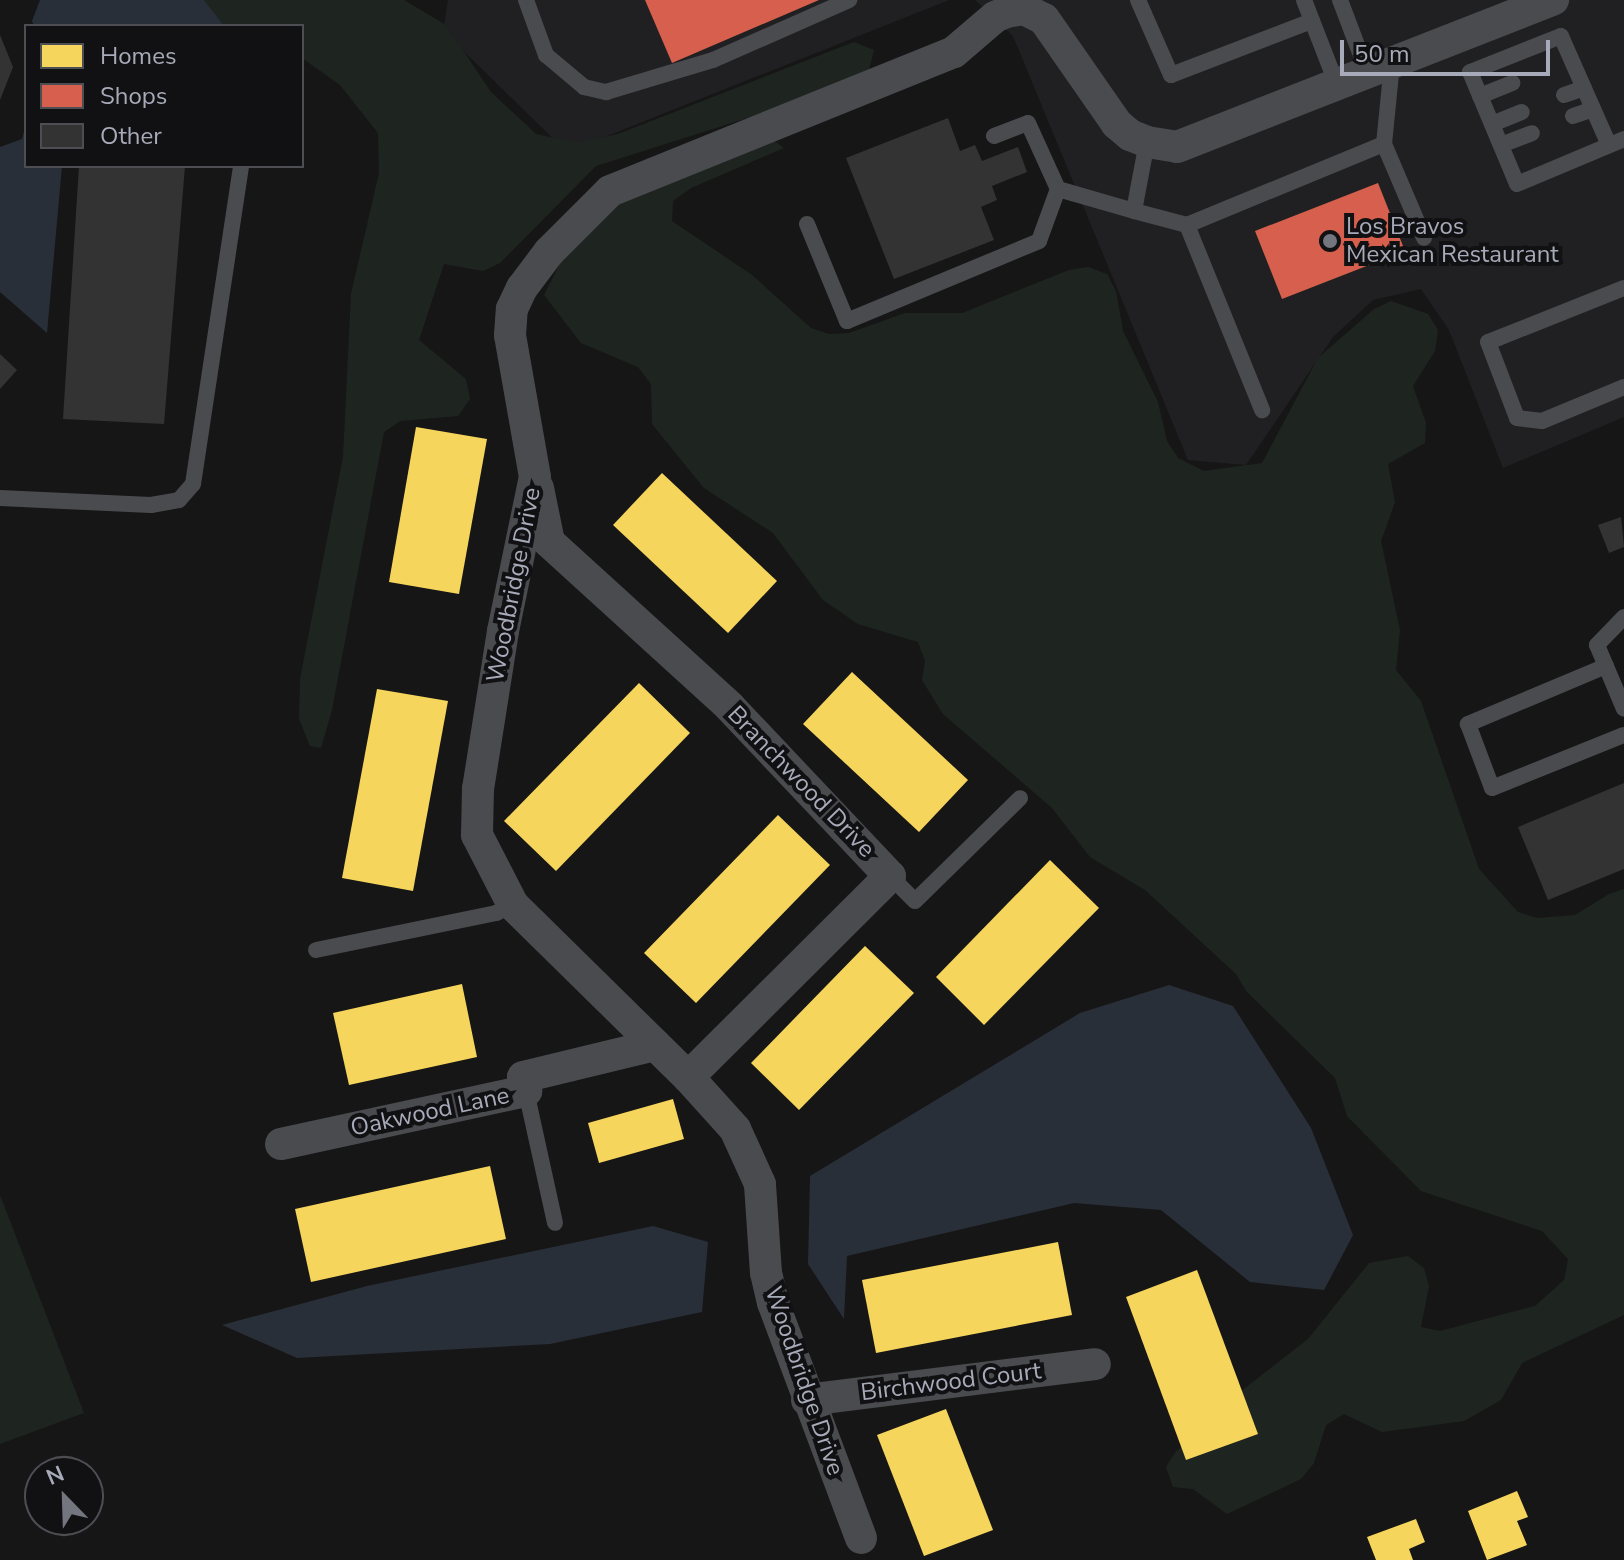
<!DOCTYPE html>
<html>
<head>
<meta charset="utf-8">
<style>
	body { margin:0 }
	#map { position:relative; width:1624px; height:1560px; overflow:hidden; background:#161616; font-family:"Nunito Sans",sans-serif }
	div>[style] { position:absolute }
	.built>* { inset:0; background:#202022 }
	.green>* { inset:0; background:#1e2520 }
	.water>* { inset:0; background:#292f39 }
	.homes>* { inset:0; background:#f6d55c }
	.shops>* { inset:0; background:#d6604d }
	.building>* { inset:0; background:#333334 }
	.service>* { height:16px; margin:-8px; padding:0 8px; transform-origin:8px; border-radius:8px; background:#4a4b4f }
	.minor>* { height:32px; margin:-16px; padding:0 16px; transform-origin:16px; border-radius:16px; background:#4a4b4f }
	.dots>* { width:22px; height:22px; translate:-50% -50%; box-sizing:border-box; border:4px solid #111012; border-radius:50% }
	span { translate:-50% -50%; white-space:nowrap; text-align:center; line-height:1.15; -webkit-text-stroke:8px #111012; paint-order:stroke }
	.poi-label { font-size:24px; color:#a7aab8 }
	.left { translate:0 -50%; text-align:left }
	.street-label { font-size:24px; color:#a7aab8 }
	.legend { position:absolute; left:24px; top:24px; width:280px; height:144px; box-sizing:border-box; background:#111012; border:2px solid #4d4e54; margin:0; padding:10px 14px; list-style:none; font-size:24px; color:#a7aab8 }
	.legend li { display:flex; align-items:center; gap:16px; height:40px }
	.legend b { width:40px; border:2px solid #4d4e54 }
	.north { position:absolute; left:24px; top:1456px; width:80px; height:80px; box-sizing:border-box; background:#111012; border:2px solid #4d4e54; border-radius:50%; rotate:337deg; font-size:22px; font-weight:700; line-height:32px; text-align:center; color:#a7aab8 }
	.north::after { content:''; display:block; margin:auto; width:28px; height:36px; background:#74767f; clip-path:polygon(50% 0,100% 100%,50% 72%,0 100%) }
	.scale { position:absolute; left:1340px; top:40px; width:210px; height:36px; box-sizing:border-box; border:4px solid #a7aab8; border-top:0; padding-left:10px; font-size:24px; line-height:28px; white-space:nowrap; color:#a7aab8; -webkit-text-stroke:6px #111012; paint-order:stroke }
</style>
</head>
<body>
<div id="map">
	<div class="built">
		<i style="clip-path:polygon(448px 0,949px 0,567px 152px,443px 31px)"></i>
		<i style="clip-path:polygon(975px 0,1624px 0,1624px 417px,1503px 468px,1449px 330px,1421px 289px,1373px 300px,1333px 337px,1246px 465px,1188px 460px,1013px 36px)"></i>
	</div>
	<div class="green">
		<i style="clip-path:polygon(204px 0,404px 0,446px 25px,491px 92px,536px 134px,577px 143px,618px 134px,854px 42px,874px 50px,869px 70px,817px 96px,596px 166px,500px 263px,483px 271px,444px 264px,419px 340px,466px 379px,470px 399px,458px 416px,400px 421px,384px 432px,332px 710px,321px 748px,310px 746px,299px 719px,300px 679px,343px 457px,351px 294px,379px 173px,378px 133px,340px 85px,302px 58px,302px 26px,220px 26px,222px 23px)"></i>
		<i style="clip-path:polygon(769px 137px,784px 148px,691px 188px,673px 201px,672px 221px,752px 275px,811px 328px,829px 334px,849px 333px,905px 313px,962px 313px,1069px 270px,1088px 267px,1107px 274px,1116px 291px,1123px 331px,1158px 402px,1167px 441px,1178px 458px,1204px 471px,1262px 463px,1318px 358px,1374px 309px,1391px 301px,1428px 314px,1438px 330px,1435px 351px,1413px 386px,1426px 423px,1425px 443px,1388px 464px,1395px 502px,1381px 541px,1400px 630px,1396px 670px,1421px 701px,1479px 869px,1518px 912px,1537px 918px,1575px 915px,1609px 894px,1624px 889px,1624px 1315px,1522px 1363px,1501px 1400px,1464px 1421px,1382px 1432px,1344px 1414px,1326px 1425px,1314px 1463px,1301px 1479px,1227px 1514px,1193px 1489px,1173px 1487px,1166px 1467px,1176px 1451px,1208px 1430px,1231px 1399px,1308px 1339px,1369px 1263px,1408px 1256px,1424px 1268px,1429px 1286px,1421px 1327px,1440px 1331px,1535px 1306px,1564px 1280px,1568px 1259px,1542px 1231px,1421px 1191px,1347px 1116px,1335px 1078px,1246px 991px,1236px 974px,1145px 890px,1090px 857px,1052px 808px,943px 714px,922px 680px,925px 661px,918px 642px,858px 624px,823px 600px,773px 533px,704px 488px,652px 424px,651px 384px,638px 367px,581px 343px,544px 295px,580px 224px,695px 158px)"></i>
		<i style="clip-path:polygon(0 1195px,84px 1413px,0 1444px)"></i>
	</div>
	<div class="water">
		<i style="clip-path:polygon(40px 0,204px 0,222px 23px,220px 26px,34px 26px,32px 21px)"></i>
		<i style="clip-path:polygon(26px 125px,26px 166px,62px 166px,47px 333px,0 292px,0 147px,22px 139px)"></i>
		<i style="clip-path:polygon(1169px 985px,1233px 1006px,1311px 1128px,1353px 1235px,1324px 1290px,1250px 1282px,1161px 1210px,1074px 1203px,847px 1256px,844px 1319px,808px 1264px,810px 1176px,1080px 1013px)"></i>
		<i style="clip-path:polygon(653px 1226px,708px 1242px,702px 1312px,550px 1344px,297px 1358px,222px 1325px,367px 1286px)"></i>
	</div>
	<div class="homes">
		<i style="clip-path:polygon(416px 427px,487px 439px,459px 594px,389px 582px)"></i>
		<i style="clip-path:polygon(662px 473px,777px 581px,728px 633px,613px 525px)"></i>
		<i style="clip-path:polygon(852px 672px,968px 780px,919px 832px,803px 724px)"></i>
		<i style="clip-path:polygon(639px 683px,690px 733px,556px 871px,504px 821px)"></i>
		<i style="clip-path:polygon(377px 689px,448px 701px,413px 891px,342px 878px)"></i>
		<i style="clip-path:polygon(778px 815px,830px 865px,696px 1003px,644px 953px)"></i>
		<i style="clip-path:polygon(1050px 860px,1099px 908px,984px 1025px,936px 977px)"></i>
		<i style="clip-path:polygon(865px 946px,914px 993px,799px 1110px,751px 1063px)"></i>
		<i style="clip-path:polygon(462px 984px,477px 1057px,349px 1085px,333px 1013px)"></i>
		<i style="clip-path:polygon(673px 1099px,684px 1139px,599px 1163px,588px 1123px)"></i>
		<i style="clip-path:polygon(490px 1166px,506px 1239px,311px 1282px,295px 1209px)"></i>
		<i style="clip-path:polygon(1058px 1242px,1072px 1315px,876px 1353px,862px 1280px)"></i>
		<i style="clip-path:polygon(1197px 1270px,1258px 1434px,1186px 1460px,1126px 1297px)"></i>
		<i style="clip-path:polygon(946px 1409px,993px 1530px,924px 1556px,877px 1435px)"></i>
		<i style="clip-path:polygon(1517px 1491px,1528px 1517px,1517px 1521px,1527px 1545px,1487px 1560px,1468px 1511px)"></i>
		<i style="clip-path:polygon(1416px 1519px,1425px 1542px,1409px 1549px,1413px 1560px,1376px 1560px,1367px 1537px)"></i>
	</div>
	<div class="shops">
		<i style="clip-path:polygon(645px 0,819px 0,672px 63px)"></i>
		<i style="clip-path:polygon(1378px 183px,1405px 251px,1282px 299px,1255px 231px)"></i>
	</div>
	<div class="building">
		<i style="clip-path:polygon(0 35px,13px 67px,0 100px)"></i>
		<i style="clip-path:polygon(948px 118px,960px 151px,975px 145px,982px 161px,1018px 147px,1027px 172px,992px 186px,997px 200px,981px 207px,994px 240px,894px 279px,846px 158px)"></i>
		<i style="clip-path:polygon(79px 166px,185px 166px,164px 424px,63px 419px)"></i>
		<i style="clip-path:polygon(0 354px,17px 370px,0 389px)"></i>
		<i style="clip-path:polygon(1621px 517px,1624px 547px,1609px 553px,1598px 525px)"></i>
		<i style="clip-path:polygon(1624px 783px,1624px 869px,1548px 900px,1518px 827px)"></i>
	</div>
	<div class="service">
		<i style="left:526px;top:0;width:59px;rotate:70deg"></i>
		<i style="left:546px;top:55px;width:50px;rotate:40.1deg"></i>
		<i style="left:584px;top:87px;width:23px;rotate:13deg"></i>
		<i style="left:606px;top:92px;width:112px;rotate:-16.7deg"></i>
		<i style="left:713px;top:60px;width:149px;rotate:-23.8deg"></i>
		<i style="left:1138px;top:0;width:82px;rotate:66.3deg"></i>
		<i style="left:1171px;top:75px;width:151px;rotate:-21deg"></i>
		<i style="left:1304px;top:0;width:91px;rotate:68.8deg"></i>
		<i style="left:1340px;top:0;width:79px;rotate:69.3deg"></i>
		<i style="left:1564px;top:95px;width:21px;rotate:-19deg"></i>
		<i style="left:1480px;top:96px;width:35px;rotate:-22deg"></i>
		<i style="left:1573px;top:116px;width:21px;rotate:-19deg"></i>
		<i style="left:1492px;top:124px;width:32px;rotate:-22deg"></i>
		<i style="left:994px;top:136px;width:36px;rotate:-21deg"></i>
		<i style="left:1028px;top:123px;width:72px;rotate:65.6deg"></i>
		<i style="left:1058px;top:189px;width:79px;rotate:16.1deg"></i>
		<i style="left:1147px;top:142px;width:70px;rotate:100.7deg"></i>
		<i style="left:1134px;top:211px;width:55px;rotate:14.8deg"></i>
		<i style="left:1187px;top:225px;width:213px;rotate:-22.4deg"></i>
		<i style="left:1384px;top:144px;width:80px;rotate:-84.3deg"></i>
		<i style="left:1384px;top:144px;width:102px;rotate:66.9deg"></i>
		<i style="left:1501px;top:145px;width:33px;rotate:-21deg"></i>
		<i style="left:1609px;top:145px;width:119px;rotate:-113.8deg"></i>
		<i style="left:1561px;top:36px;width:98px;rotate:158.4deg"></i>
		<i style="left:1470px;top:72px;width:121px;rotate:67.2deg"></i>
		<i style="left:1517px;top:184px;width:116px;rotate:-22.8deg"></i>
		<i style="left:807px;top:224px;width:105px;rotate:67.6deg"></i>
		<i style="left:847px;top:321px;width:208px;rotate:-22.6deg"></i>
		<i style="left:1039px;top:241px;width:55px;rotate:-69.9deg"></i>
		<i style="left:1187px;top:225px;width:200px;rotate:67.9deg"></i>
		<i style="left:1624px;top:288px;width:146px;rotate:158.3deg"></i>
		<i style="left:1488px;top:342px;width:81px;rotate:69.1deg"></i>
		<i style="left:1517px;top:418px;width:25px;rotate:7deg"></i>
		<i style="left:1542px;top:421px;width:89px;rotate:-22.5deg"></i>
		<i style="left:0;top:498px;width:151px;rotate:2.7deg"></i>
		<i style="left:151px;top:505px;width:28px;rotate:-10deg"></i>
		<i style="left:179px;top:500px;width:21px;rotate:-49deg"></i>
		<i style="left:193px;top:484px;width:322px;rotate:-81.4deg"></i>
		<i style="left:1624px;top:617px;width:39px;rotate:134deg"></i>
		<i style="left:1597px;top:645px;width:69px;rotate:67.1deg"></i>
		<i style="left:1606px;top:666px;width:150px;rotate:157.2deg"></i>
		<i style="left:1468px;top:724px;width:68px;rotate:69.4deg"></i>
		<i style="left:1492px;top:788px;width:142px;rotate:-21.9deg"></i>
		<i style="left:890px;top:876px;width:35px;rotate:45deg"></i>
		<i style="left:915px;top:901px;width:147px;rotate:-44.4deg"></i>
		<i style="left:316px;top:950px;width:184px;rotate:-11.6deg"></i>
		<i style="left:496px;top:913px;width:19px;rotate:-25deg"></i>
		<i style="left:526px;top:1091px;width:135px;rotate:77.6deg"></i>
	</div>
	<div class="minor">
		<i style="left:538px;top:488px;width:55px;rotate:78.5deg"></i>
		<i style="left:549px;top:542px;width:244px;rotate:42.3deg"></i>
		<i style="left:729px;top:706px;width:234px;rotate:46.6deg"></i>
		<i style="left:890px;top:876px;width:285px;rotate:135.1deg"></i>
		<i style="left:281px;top:1144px;width:251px;rotate:-12.2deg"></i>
		<i style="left:526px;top:1091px;width:14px;rotate:-102deg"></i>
		<i style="left:523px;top:1077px;width:136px;rotate:-13.6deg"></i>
		<i style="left:807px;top:1400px;width:290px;rotate:-7.1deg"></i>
		<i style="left:861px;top:1538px;width:251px;rotate:-110.5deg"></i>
		<i style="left:773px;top:1303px;width:31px;rotate:-103deg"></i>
		<i style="left:766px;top:1273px;width:89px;rotate:-93.9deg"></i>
		<i style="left:760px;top:1184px;width:60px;rotate:-114.4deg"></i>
		<i style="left:735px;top:1129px;width:70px;rotate:-132.1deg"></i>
		<i style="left:688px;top:1077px;width:245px;rotate:-135.5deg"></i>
		<i style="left:513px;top:905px;width:79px;rotate:-117.2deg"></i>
		<i style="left:477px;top:835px;width:46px;rotate:-88.8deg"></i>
		<i style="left:478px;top:789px;width:160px;rotate:-81deg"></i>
		<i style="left:503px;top:631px;width:157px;rotate:-78.3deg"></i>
		<i style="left:535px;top:477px;width:144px;rotate:-100deg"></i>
		<i style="left:510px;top:335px;width:26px;rotate:-86deg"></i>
		<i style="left:512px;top:309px;width:23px;rotate:-65deg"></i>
		<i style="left:522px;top:288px;width:45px;rotate:-53.1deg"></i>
		<i style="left:549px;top:252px;width:86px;rotate:-45deg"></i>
		<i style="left:610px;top:191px;width:371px;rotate:-22deg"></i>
		<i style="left:954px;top:52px;width:54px;rotate:-40.5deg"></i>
		<i style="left:995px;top:17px;width:12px;rotate:-24deg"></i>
		<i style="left:1006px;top:12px;width:18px;rotate:-9deg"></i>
		<i style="left:1024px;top:9px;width:22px;rotate:27deg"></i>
		<i style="left:1044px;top:19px;width:128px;rotate:55.2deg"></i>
		<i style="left:1117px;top:124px;width:17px;rotate:40deg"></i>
		<i style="left:1130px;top:135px;width:18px;rotate:22deg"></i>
		<i style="left:1147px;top:142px;width:30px;rotate:9deg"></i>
		<i style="left:1177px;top:147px;width:404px;rotate:-21.4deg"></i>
	</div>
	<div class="dots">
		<i style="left:1330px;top:241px;background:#74767f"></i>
	</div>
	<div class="poi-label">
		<span class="left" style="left:1346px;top:241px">Los Bravos<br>Mexican Restaurant</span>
	</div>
	<div class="street-label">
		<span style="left:514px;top:585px;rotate:-79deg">Woodbridge Drive</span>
		<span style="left:801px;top:782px;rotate:46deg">Branchwood Drive</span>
		<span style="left:430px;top:1112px;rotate:-12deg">Oakwood Lane</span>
		<span style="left:804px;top:1381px;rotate:71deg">Woodbridge Drive</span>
		<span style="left:951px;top:1382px;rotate:-7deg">Birchwood Court</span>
	</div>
	<ul class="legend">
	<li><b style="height:22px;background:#f6d55c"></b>Homes</li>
	<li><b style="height:22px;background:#d6604d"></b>Shops</li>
	<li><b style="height:22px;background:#333334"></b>Other</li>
	</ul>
	<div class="north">N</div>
	<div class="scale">50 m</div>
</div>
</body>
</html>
